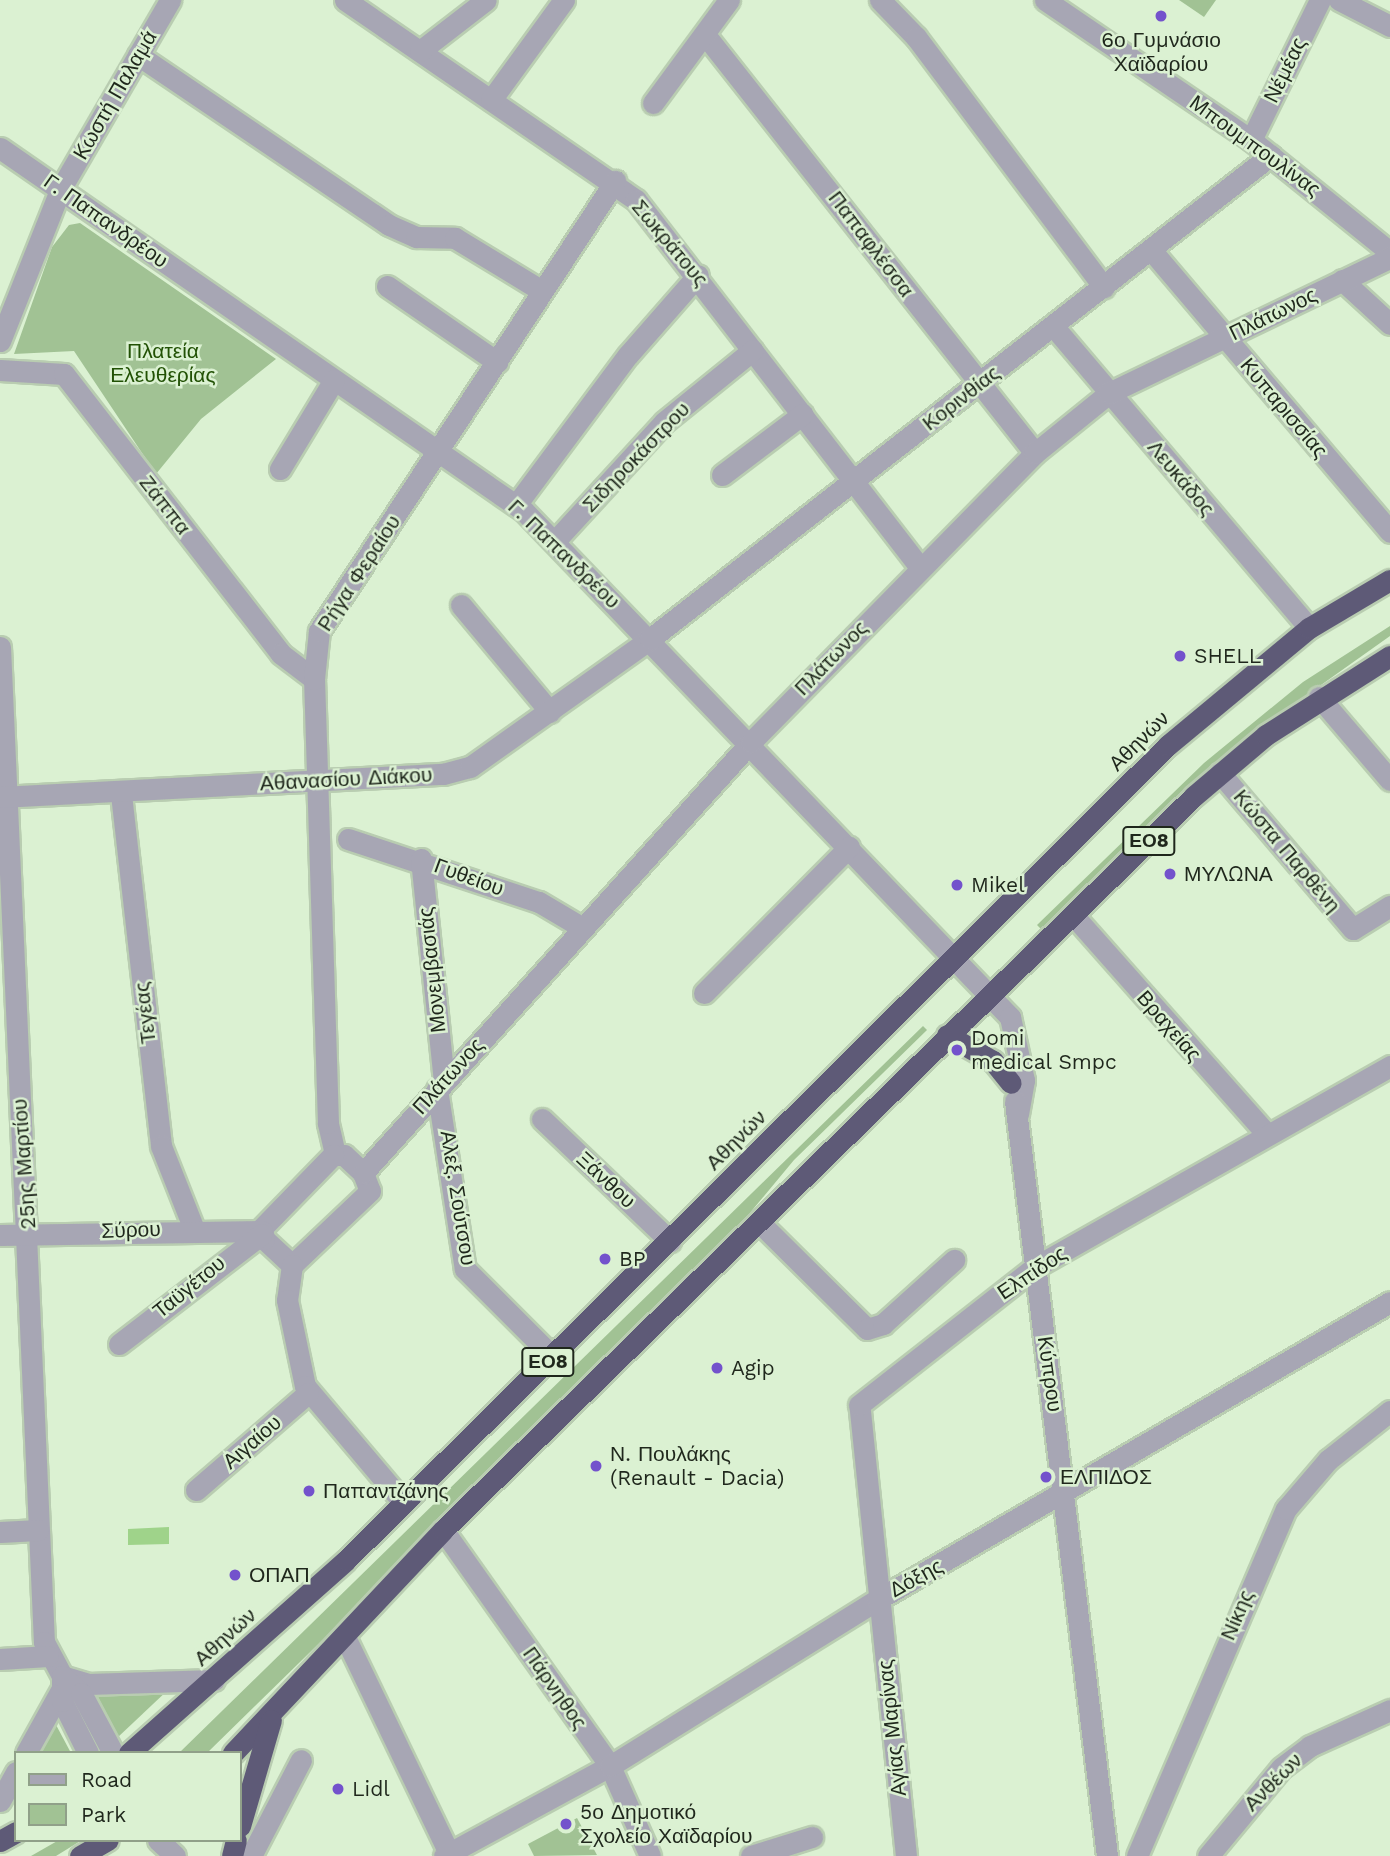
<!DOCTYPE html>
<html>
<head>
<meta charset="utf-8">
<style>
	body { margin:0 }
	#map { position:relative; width:1390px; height:1856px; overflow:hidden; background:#dbf1d2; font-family:"Work Sans",sans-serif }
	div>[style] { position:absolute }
	.green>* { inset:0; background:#a1c294 }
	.water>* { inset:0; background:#9fd38a }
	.roads { filter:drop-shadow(2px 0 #b9cdb1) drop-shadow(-2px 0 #b9cdb1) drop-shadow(0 2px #b9cdb1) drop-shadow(0 -2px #b9cdb1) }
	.minor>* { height:21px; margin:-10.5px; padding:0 10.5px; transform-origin:10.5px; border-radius:10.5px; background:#a7a6b4 }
	.highway>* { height:21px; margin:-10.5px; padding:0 10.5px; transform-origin:10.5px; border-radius:10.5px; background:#5e5a77 }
	.dots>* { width:19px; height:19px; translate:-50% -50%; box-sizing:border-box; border:4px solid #dbf1d2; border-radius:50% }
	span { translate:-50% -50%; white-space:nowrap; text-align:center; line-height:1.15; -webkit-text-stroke:5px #dbf1d2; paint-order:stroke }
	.shield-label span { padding:2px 5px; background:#dbf1d2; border:2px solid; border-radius:5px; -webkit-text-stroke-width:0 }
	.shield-label { font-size:19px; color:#1f271c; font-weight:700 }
	.poi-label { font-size:21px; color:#1f271c }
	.left { translate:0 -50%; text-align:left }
	.street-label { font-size:21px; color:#1f271c }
	.park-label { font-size:21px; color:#215104 }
	.legend { position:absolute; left:14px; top:1751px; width:228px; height:91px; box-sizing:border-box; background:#dbf1d2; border:2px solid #90a089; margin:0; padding:9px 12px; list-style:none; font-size:21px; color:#1f271c }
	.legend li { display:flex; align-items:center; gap:14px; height:35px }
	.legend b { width:35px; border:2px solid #90a089 }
</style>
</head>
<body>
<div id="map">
	<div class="green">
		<i style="clip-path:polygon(1179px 0,1216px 0,1204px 17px)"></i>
		<i style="clip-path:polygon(80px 223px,276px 359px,201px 419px,156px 474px,74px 351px,14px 354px,52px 247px,69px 225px)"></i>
		<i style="clip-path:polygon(1390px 626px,1390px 636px,1259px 729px,1043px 931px,1037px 925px,1204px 763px,1303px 682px)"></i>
		<i style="clip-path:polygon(923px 1026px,927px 1030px,794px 1160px,710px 1261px,207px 1753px,179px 1753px)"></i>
		<i style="clip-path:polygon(169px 1689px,117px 1738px,97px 1695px)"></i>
		<i style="clip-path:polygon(55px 1723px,71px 1753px,40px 1753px)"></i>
		<i style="clip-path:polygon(577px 1818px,597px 1855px,534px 1856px,528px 1844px)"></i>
		<i style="clip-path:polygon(59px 1840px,82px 1840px,56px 1856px,31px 1856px)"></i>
	</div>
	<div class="water">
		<i style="clip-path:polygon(169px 1527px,169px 1544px,128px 1545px,128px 1529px)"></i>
	</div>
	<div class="roads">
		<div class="minor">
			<i style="left:345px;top:0;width:353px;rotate:34.5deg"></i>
			<i style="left:636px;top:200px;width:461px;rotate:52.3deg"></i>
			<i style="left:880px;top:0;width:52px;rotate:45.8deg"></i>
			<i style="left:916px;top:37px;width:313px;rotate:53.1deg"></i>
			<i style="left:1045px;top:0;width:249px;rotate:34.2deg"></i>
			<i style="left:1251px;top:140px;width:179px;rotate:38.9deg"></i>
			<i style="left:1339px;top:0;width:57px;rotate:27deg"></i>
			<i style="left:706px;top:36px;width:531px;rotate:51.73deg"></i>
			<i style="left:420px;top:51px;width:83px;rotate:-37.7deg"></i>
			<i style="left:138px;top:55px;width:303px;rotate:34.1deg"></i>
			<i style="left:389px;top:225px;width:30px;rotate:24deg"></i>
			<i style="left:416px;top:237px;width:39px;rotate:1deg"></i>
			<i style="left:455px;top:238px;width:102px;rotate:31.3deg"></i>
			<i style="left:491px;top:100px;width:124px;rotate:-53.9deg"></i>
			<i style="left:653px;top:103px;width:128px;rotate:-53.6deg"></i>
			<i style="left:1251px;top:140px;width:156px;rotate:-63.8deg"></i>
			<i style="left:0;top:148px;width:637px;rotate:34.71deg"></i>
			<i style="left:524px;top:511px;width:702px;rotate:46.16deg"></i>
			<i style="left:1010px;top:1017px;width:65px;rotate:77.5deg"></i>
			<i style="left:1024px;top:1080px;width:35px;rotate:100deg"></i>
			<i style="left:1152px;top:251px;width:368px;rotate:49.7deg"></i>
			<i style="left:1342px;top:280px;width:65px;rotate:42.5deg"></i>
			<i style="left:387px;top:286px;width:134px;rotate:34.6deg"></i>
			<i style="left:1054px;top:327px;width:394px;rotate:49.7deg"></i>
			<i style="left:0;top:341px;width:162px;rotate:-68.3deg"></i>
			<i style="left:60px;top:190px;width:220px;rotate:-59.9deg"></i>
			<i style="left:0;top:370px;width:64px;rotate:3.6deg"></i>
			<i style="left:64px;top:374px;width:354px;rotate:52.2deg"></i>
			<i style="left:281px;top:654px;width:41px;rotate:37.1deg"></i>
			<i style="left:280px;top:469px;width:104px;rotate:-58.8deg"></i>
			<i style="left:722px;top:475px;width:101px;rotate:-37deg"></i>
			<i style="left:516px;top:505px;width:187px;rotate:-53.3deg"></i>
			<i style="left:628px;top:355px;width:106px;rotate:-48.8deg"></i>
			<i style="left:555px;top:541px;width:161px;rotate:-47.5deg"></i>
			<i style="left:664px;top:422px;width:114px;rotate:-39deg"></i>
			<i style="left:461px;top:605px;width:139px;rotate:50.2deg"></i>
			<i style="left:0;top:647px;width:996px;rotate:87.47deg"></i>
			<i style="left:44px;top:1642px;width:38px;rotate:62deg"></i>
			<i style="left:62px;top:1676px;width:27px;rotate:17deg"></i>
			<i style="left:88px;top:1684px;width:126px;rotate:-1.8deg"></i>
			<i style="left:1319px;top:697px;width:109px;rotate:49.5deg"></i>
			<i style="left:1220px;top:773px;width:205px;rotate:49.6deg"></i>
			<i style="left:1353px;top:929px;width:44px;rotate:-31.9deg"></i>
			<i style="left:121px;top:794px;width:354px;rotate:83.5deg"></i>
			<i style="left:161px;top:1146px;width:87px;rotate:68.4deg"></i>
			<i style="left:0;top:797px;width:444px;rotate:-3deg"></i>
			<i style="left:443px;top:774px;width:28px;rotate:-15deg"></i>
			<i style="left:470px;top:767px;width:221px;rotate:-35.4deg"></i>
			<i style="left:650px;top:639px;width:787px;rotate:-37.93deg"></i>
			<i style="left:348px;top:839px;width:201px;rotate:18.3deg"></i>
			<i style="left:539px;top:902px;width:51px;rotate:30.6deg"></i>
			<i style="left:421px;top:859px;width:222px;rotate:84.1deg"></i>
			<i style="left:1073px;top:915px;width:293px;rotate:48.5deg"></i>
			<i style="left:704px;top:993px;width:206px;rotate:-45.2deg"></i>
			<i style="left:437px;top:1089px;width:182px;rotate:81.2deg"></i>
			<i style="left:465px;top:1269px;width:124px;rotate:45deg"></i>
			<i style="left:1015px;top:1101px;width:761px;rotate:83.05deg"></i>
			<i style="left:542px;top:1119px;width:177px;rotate:43.6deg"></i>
			<i style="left:335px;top:1154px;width:32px;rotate:-103deg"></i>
			<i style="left:328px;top:1123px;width:444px;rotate:-91.8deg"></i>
			<i style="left:314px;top:679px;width:48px;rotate:-84.1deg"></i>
			<i style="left:319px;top:631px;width:539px;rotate:-56.66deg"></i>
			<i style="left:333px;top:1155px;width:11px"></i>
			<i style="left:344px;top:1155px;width:26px;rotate:43deg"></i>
			<i style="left:363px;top:1173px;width:19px;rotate:69deg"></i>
			<i style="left:370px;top:1191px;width:108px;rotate:136.5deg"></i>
			<i style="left:292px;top:1265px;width:38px;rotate:-137deg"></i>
			<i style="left:264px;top:1239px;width:11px;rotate:-100deg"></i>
			<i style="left:262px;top:1228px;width:102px;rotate:-45.8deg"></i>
			<i style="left:363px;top:1173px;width:580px;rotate:-48.01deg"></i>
			<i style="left:751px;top:742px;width:405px;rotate:-45.5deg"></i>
			<i style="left:1035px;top:453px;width:95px;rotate:-39deg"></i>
			<i style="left:1109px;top:393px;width:312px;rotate:-25.7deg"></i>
			<i style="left:759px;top:1222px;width:152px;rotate:44.7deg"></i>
			<i style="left:867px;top:1329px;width:17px;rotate:-17deg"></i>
			<i style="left:883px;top:1324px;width:96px;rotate:-42deg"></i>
			<i style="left:0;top:1235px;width:262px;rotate:-0.9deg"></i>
			<i style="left:292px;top:1265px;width:35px;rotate:98deg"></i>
			<i style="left:287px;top:1300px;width:88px;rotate:78.2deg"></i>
			<i style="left:305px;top:1386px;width:153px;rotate:49.8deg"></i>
			<i style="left:119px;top:1344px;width:180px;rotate:-37.6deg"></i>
			<i style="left:196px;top:1490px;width:148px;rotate:-40.9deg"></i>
			<i style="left:443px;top:1530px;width:289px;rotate:54.7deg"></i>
			<i style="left:610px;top:1766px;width:98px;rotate:66deg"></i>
			<i style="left:0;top:1532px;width:38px;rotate:-3deg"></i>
			<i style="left:345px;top:1637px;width:240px;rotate:64.3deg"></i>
			<i style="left:0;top:1659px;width:48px;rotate:-3.6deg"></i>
			<i style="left:26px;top:1753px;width:72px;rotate:-60.9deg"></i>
			<i style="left:88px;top:1753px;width:58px;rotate:-116.6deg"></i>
			<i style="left:62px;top:1701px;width:25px;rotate:-90deg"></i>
			<i style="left:62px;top:1676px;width:25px;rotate:42deg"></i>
			<i style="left:81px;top:1693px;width:68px;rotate:61.9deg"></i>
			<i style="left:0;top:1801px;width:33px;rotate:-61deg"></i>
			<i style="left:158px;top:1840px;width:23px;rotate:43deg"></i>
			<i style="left:251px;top:1856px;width:108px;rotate:-62.5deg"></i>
			<i style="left:444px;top:1856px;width:189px;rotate:-28.5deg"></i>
			<i style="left:610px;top:1766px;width:314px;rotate:-31.9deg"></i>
			<i style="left:877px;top:1600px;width:593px;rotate:-30.15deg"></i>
			<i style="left:751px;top:1856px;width:64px;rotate:-17.3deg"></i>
			<i style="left:906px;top:1856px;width:453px;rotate:-95.9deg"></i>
			<i style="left:859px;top:1405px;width:224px;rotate:-38.1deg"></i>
			<i style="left:1035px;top:1267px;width:408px;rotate:-29.5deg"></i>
			<i style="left:1137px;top:1856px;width:378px;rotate:-66.8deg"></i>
			<i style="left:1286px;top:1509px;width:65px;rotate:-49.4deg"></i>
			<i style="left:1328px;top:1460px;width:79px;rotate:-38.3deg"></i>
			<i style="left:1208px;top:1856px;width:114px;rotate:-50.3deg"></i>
			<i style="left:1281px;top:1768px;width:36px;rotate:-37deg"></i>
			<i style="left:1310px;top:1746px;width:88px;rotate:-24.2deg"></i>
		</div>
		<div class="highway">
			<i style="left:947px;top:1035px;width:53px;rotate:29.5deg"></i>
			<i style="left:993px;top:1061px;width:28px;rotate:51deg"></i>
			<i style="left:129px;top:1753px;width:290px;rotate:-41.6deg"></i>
			<i style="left:346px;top:1560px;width:1158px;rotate:-44.75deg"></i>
			<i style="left:1168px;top:745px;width:183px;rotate:-39.7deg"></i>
			<i style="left:1309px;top:628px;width:94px;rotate:-30.7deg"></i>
			<i style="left:233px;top:1753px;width:306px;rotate:-46.7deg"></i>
			<i style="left:443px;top:1530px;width:1050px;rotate:-44.34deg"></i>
			<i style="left:1194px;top:796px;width:94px;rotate:-40.3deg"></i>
			<i style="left:1266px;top:735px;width:147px;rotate:-32.5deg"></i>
			<i style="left:240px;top:1826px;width:110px;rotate:-73.7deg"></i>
			<i style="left:0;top:1841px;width:18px;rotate:-29deg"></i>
			<i style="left:80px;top:1856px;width:32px;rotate:-30deg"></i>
			<i style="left:232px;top:1856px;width:16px;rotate:-76deg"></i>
		</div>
	</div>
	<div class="dots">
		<i style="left:1161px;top:16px;background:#7352cc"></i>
		<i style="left:1180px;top:656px;background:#7352cc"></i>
		<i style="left:1170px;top:874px;background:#7352cc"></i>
		<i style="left:957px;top:885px;background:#7352cc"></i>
		<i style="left:957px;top:1050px;background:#7352cc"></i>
		<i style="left:605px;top:1259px;background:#7352cc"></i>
		<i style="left:717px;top:1368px;background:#7352cc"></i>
		<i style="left:596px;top:1466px;background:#7352cc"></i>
		<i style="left:1046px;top:1477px;background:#7352cc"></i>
		<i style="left:309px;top:1491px;background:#7352cc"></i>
		<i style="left:235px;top:1575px;background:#7352cc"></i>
		<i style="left:338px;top:1789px;background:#7352cc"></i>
		<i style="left:566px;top:1824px;background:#7352cc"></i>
	</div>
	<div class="shield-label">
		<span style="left:1149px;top:841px">ΕΟ8</span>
		<span style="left:548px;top:1362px">ΕΟ8</span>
	</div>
	<div class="poi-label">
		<span style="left:1161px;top:52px">6ο Γυμνάσιο<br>Χαϊδαρίου</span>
		<span class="left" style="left:1194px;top:656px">SHELL</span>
		<span class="left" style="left:1184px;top:874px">ΜΥΛΩΝΑ</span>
		<span class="left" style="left:971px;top:885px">Mikel</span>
		<span class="left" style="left:971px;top:1050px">Domi<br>medical Smpc</span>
		<span class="left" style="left:619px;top:1259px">BP</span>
		<span class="left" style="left:731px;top:1368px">Agip</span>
		<span class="left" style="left:610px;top:1466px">Ν. Πουλάκης<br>(Renault - Dacia)</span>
		<span class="left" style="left:1060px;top:1477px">ΕΛΠΙΔΟΣ</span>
		<span class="left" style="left:323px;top:1491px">Παπαντζάνης</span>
		<span class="left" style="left:249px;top:1575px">ΟΠΑΠ</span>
		<span class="left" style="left:352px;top:1789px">Lidl</span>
		<span class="left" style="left:580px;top:1824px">5ο Δημοτικό<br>Σχολείο Χαϊδαρίου</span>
	</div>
	<div class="street-label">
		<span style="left:1285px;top:70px;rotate:-64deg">Νέμέας</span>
		<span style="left:115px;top:95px;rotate:-60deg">Κωστή Παλαμά</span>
		<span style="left:1255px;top:146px;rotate:36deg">Μπουμπουλίνας</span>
		<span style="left:106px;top:221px;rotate:35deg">Γ. Παπανδρέου</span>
		<span style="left:670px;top:243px;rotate:50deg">Σωκράτους</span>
		<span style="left:871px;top:244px;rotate:53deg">Παπαφλέσσα</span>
		<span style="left:1273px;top:314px;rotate:-26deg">Πλάτωνος</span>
		<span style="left:961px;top:398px;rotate:-38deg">Κορινθίας</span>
		<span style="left:1284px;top:408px;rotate:50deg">Κυπαρισσίας</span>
		<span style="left:636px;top:457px;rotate:-46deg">Σιδηροκάστρου</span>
		<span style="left:1181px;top:478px;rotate:50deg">Λευκάδος</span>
		<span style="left:165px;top:505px;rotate:52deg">Ζάππα</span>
		<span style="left:564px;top:554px;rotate:44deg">Γ. Παπανδρέου</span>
		<span style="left:359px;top:573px;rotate:-57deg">Ρήγα Φεραίου</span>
		<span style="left:831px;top:658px;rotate:-46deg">Πλάτωνος</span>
		<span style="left:1139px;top:741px;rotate:-45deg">Αθηνών</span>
		<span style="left:346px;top:779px;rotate:-3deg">Αθανασίου Διάκου</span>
		<span style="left:1287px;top:851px;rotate:50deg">Κώστα Παρθένη</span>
		<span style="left:469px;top:877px;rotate:20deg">Γυθείου</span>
		<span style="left:432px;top:970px;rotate:-96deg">Μονεμβασιάς</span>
		<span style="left:145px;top:1013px;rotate:-97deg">Τεγέας</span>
		<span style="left:1169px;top:1026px;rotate:49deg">Βραχείας</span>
		<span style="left:448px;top:1076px;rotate:-48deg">Πλάτωνος</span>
		<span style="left:736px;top:1140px;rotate:-45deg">Αθηνών</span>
		<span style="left:24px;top:1164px;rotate:-94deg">25ης Μαρτίου</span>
		<span style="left:606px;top:1180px;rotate:43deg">Ξάνθου</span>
		<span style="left:458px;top:1198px;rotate:81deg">Αλεξ. Σούτσου</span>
		<span style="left:131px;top:1230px;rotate:-2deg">Σύρου</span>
		<span style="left:1032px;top:1273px;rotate:-34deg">Ελπίδος</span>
		<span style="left:189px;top:1287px;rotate:-39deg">Ταϋγέτου</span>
		<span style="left:1050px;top:1374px;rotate:82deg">Κύπρου</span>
		<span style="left:252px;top:1442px;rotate:-41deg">Αιγαίου</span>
		<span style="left:916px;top:1578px;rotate:-29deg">Δόξης</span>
		<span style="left:1237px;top:1615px;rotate:-67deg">Νίκης</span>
		<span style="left:225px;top:1637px;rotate:-42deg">Αθηνών</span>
		<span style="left:555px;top:1688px;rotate:55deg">Πάρνηθος</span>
		<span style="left:892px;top:1728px;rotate:-96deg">Αγίας Μαρίνας</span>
		<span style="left:1273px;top:1782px;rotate:-45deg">Ανθέων</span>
	</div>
	<div class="park-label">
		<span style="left:163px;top:363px">Πλατεία<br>Ελευθερίας</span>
	</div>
	<ul class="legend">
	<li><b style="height:9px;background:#a7a6b4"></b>Road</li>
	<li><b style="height:19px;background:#a1c294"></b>Park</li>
	</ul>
</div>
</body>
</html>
